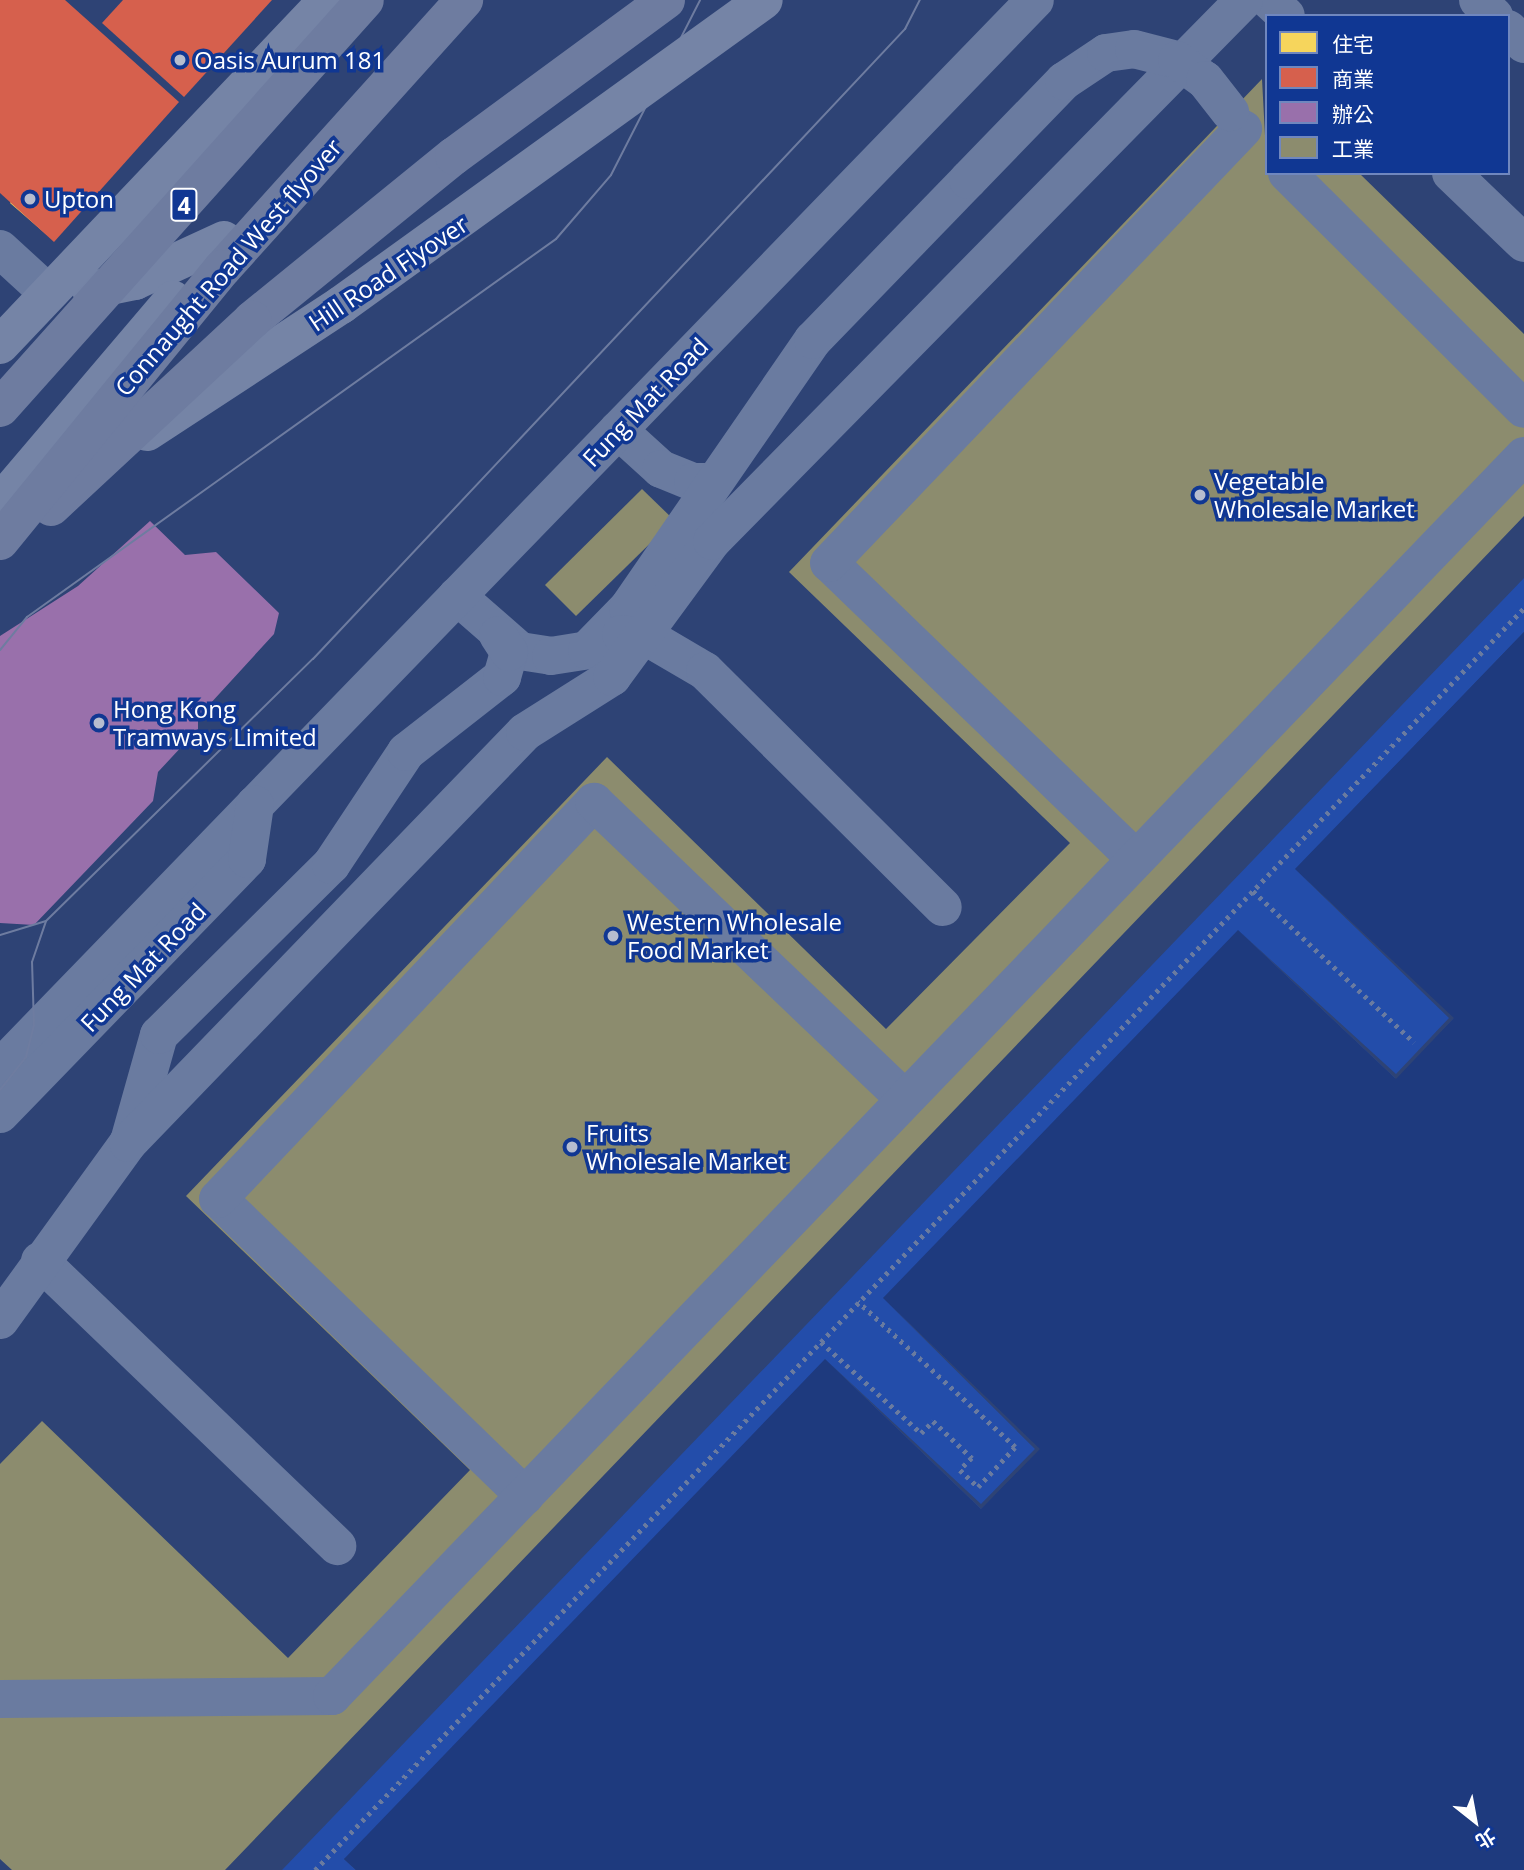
<!DOCTYPE html>
<html>
<head>
<meta charset="utf-8">
<style>
	body { margin:0 }
	#map { position:relative; width:1524px; height:1870px; overflow:hidden; background:#2e4375; font-family:"Open Sans","Noto Sans TC",sans-serif }
	div>[style] { position:absolute }
	.green>* { inset:0; background:#234daa }
	.water>* { inset:0; background:#1e3a7e }
	.pier>* { inset:0; background:#2e4375 }
	.homes>* { inset:0; background:#f6d55c }
	.shops>* { inset:0; background:#d6604d }
	.offices>* { inset:0; background:#9970ab }
	.industry>* { inset:0; background:#8c8c6e }
	.path>* { height:4.5px; margin-top:-2.25px; transform-origin:0; background:repeating-linear-gradient(90deg,#6a7ba0 0 3.5px,transparent 0 8.5px) }
	.minor>* { height:38px; margin:-19px; padding:0 19px; transform-origin:19px; border-radius:19px; background:#6a7ba0 }
	.major>* { height:38px; margin:-19px; padding:0 19px; transform-origin:19px; border-radius:19px; background:#7584a6 }
	.highway>* { height:38px; margin:-19px; padding:0 19px; transform-origin:19px; border-radius:19px; background:#6e7ca0 }
	.tram>* { height:2px; margin:-1px; padding:0 1px; transform-origin:1px; border-radius:1px; background:#6e7ca0 }
	.minor-bridge>* { height:38px; margin:-19px; padding:0 19px; transform-origin:19px; border-radius:19px; background:#6a7ba0 }
	.major-bridge>* { height:38px; margin:-19px; padding:0 19px; transform-origin:19px; border-radius:19px; background:#7584a6 }
	.highway-bridge>* { height:38px; margin:-19px; padding:0 19px; transform-origin:19px; border-radius:19px; background:#6e7ca0 }
	.dots>* { width:19px; height:19px; translate:-50% -50%; box-sizing:border-box; border:4px solid #103793; border-radius:50% }
	span { translate:-50% -50%; white-space:nowrap; text-align:center; line-height:1.15; -webkit-text-stroke:7px #103793; paint-order:stroke }
	.shield-label span { padding:2px 5px; background:#103793; border:2px solid; border-radius:5px; -webkit-text-stroke-width:0 }
	.shield-label { font-size:23px; color:#fff; font-weight:700 }
	.poi-label { font-size:24px; color:#fff }
	.left { translate:0 -50%; text-align:left }
	.street-label { font-size:24px; color:#fff }
	.legend { position:absolute; left:1265px; top:14px; width:245px; height:161px; box-sizing:border-box; background:#103793; border:2px solid #7087be; margin:0; padding:9px 12px; list-style:none; font-size:21px; color:#fff }
	.legend li { display:flex; align-items:center; gap:14px; height:35px }
	.legend b { width:35px; border:2px solid #7087be }
	.north { position:absolute; left:1440px; top:1786px; width:70px; height:70px; -webkit-text-stroke:5px #103793; paint-order:stroke; rotate:149deg; font-size:19px; font-weight:700; line-height:28px; text-align:center; color:#fff }
	.north::after { content:''; display:block; margin:auto; width:24px; height:32px; background:#fff; clip-path:polygon(50% 0,100% 100%,50% 72%,0 100%) }
</style>
</head>
<body>
<div id="map">
	<div class="green">
		<i style="clip-path:polygon(1524px 578px,1524px 632px,1296px 869px,1454px 1018px,981px 1509px,344px 1859px,356px 1870px,282px 1870px)"></i>
	</div>
	<div class="water">
		<i style="clip-path:polygon(1524px 632px,1524px 1870px,356px 1870px,344px 1859px,825px 1359px,981px 1509px,1039px 1449px,883px 1298px,1238px 930px,1395px 1078px,1453px 1019px,1295px 869px)"></i>
	</div>
	<div class="pier">
		<i style="clip-path:polygon(1295px 869px,1454px 1018px,1396px 1079px,1238px 930px,1396px 1074px,1449px 1018px)"></i>
		<i style="clip-path:polygon(883px 1298px,1040px 1449px,981px 1509px,825px 1359px,981px 1504px,1035px 1449px)"></i>
	</div>
	<div class="homes">
		<i style="clip-path:polygon(123px 54px,140px 69px,128px 82px,132px 86px,144px 72px,170px 95px,114px 160px,99px 147px,89px 159px,103px 172px,47px 235px,10px 203px,15px 197px,0 183px,0 120px,5px 114px,21px 129px,62px 83px,83px 100px)"></i>
	</div>
	<div class="shops">
		<i style="clip-path:polygon(0 0,65px 0,179px 102px,54px 242px,0 193px)"></i>
		<i style="clip-path:polygon(123px 0,272px 0,184px 97px,102px 23px)"></i>
	</div>
	<div class="offices">
		<i style="clip-path:polygon(150px 521px,185px 555px,216px 552px,279px 613px,274px 634px,198px 717px,198px 729px,158px 772px,153px 801px,34px 925px,0 923px,0 636px,78px 586px)"></i>
	</div>
	<div class="industry">
		<i style="clip-path:polygon(1262px 79px,1267px 173px,1359px 173px,1524px 334px,1524px 516px,225px 1870px,12px 1870px,0 1859px,0 1464px,42px 1421px,288px 1658px,470px 1470px,186px 1196px,607px 757px,886px 1029px,1070px 843px,789px 572px)"></i>
		<i style="clip-path:polygon(642px 489px,674px 520px,576px 616px,545px 585px)"></i>
	</div>
	<div class="path">
		<i style="left:1253px;top:891px;width:221px;rotate:43.2deg"></i>
		<i style="left:821px;top:1342px;width:135px;rotate:42.3deg"></i>
		<i style="left:921px;top:1433px;width:17px;rotate:-45deg"></i>
		<i style="left:933px;top:1421px;width:54px;rotate:43.5deg"></i>
		<i style="left:972px;top:1458px;width:17px;rotate:135deg"></i>
		<i style="left:960px;top:1470px;width:25px;rotate:43deg"></i>
		<i style="left:978px;top:1487px;width:54px;rotate:-47.2deg"></i>
		<i style="left:1015px;top:1447px;width:214px;rotate:-137.3deg"></i>
		<i style="left:315px;top:1870px;width:1748px;rotate:-46.23deg"></i>
	</div>
	<div class="minor">
		<i style="left:1269px;top:0;width:23px;rotate:43deg"></i>
		<i style="left:1478px;top:0;width:23px;rotate:45deg"></i>
		<i style="left:1508px;top:29px;width:22px;rotate:43deg"></i>
		<i style="left:1287px;top:173px;width:334px;rotate:44.9deg"></i>
		<i style="left:1451px;top:173px;width:101px;rotate:43.8deg"></i>
		<i style="left:0;top:249px;width:64px;rotate:42.5deg"></i>
		<i style="left:618px;top:430px;width:58px;rotate:42.2deg"></i>
		<i style="left:661px;top:469px;width:35px;rotate:22deg"></i>
		<i style="left:693px;top:482px;width:20px"></i>
		<i style="left:457px;top:596px;width:84px;rotate:41.1deg"></i>
		<i style="left:520px;top:651px;width:31px;rotate:9deg"></i>
		<i style="left:551px;top:656px;width:36px;rotate:-9deg"></i>
		<i style="left:587px;top:650px;width:59px;rotate:-45.7deg"></i>
		<i style="left:628px;top:608px;width:326px;rotate:-55.4deg"></i>
		<i style="left:813px;top:340px;width:223px;rotate:-45.9deg"></i>
		<i style="left:621px;top:634px;width:26px;rotate:7deg"></i>
		<i style="left:647px;top:637px;width:67px;rotate:30.4deg"></i>
		<i style="left:705px;top:671px;width:335px;rotate:44.8deg"></i>
		<i style="left:1136px;top:859px;width:426px;rotate:-136deg"></i>
		<i style="left:829px;top:563px;width:600px;rotate:-46.35deg"></i>
		<i style="left:0;top:1068px;width:1487px;rotate:-45.9deg"></i>
		<i style="left:0;top:1114px;width:355px;rotate:-45.9deg"></i>
		<i style="left:247px;top:859px;width:55px;rotate:-81.6deg"></i>
		<i style="left:130px;top:1138px;width:107px;rotate:-74.3deg"></i>
		<i style="left:159px;top:1035px;width:242px;rotate:-44.7deg"></i>
		<i style="left:331px;top:865px;width:136px;rotate:-56.4deg"></i>
		<i style="left:406px;top:752px;width:122px;rotate:-38deg"></i>
		<i style="left:502px;top:677px;width:26px;rotate:-74deg"></i>
		<i style="left:509px;top:652px;width:20px;rotate:-123deg"></i>
		<i style="left:40px;top:1261px;width:412px;rotate:43.8deg"></i>
		<i style="left:0;top:1320px;width:218px;rotate:-54.1deg"></i>
		<i style="left:128px;top:1143px;width:571px;rotate:-45.99deg"></i>
		<i style="left:525px;top:732px;width:103px;rotate:-32.3deg"></i>
		<i style="left:612px;top:677px;width:169px;rotate:-53.7deg"></i>
		<i style="left:712px;top:541px;width:759px;rotate:-45.48deg"></i>
		<i style="left:525px;top:1496px;width:427px;rotate:-135.9deg"></i>
		<i style="left:218px;top:1199px;width:547px;rotate:-46.56deg"></i>
		<i style="left:594px;top:802px;width:430px;rotate:43.7deg"></i>
		<i style="left:0;top:1699px;width:332px;rotate:-0.5deg"></i>
		<i style="left:332px;top:1696px;width:1720px;rotate:-46.13deg"></i>
	</div>
	<div class="major">
		<i style="left:91px;top:290px;width:45px;rotate:-11.6deg"></i>
		<i style="left:135px;top:281px;width:98px;rotate:-24.7deg"></i>
		<i style="left:0;top:345px;width:475px;rotate:-46.5deg"></i>
		<i style="left:147px;top:432px;width:232px;rotate:-33.2deg"></i>
		<i style="left:0;top:503px;width:267px;rotate:-49.6deg"></i>
	</div>
	<div class="highway">
		<i style="left:222px;top:269px;width:362px;rotate:-48deg"></i>
		<i style="left:252px;top:320px;width:260px;rotate:-39.1deg"></i>
		<i style="left:454px;top:156px;width:263px;rotate:-36.3deg"></i>
	</div>
	<div class="tram">
		<i style="left:0;top:650px;width:43px;rotate:-50.7deg"></i>
		<i style="left:27px;top:617px;width:650px;rotate:-35.55deg"></i>
		<i style="left:556px;top:239px;width:84px;rotate:-49.3deg"></i>
		<i style="left:611px;top:175px;width:196px;rotate:-63deg"></i>
		<i style="left:0;top:935px;width:48px;rotate:-16.9deg"></i>
		<i style="left:46px;top:921px;width:374px;rotate:-44.5deg"></i>
		<i style="left:313px;top:659px;width:865px;rotate:-46.78deg"></i>
		<i style="left:905px;top:29px;width:33px;rotate:-63deg"></i>
		<i style="left:0;top:1090px;width:42px;rotate:-51.8deg"></i>
		<i style="left:26px;top:1057px;width:33px;rotate:-76deg"></i>
		<i style="left:34px;top:1025px;width:63px;rotate:-91.8deg"></i>
		<i style="left:32px;top:962px;width:43px;rotate:-71.1deg"></i>
	</div>
	<div class="minor-bridge">
		<i style="left:968px;top:180px;width:138px;rotate:-45.9deg"></i>
		<i style="left:1064px;top:81px;width:50px;rotate:-33.7deg"></i>
		<i style="left:1106px;top:53px;width:28px;rotate:-8deg"></i>
		<i style="left:1134px;top:49px;width:44px;rotate:14.3deg"></i>
		<i style="left:1177px;top:60px;width:34px;rotate:36deg"></i>
		<i style="left:1205px;top:80px;width:41px;rotate:52deg"></i>
	</div>
	<div class="major-bridge">
		<i style="left:341px;top:305px;width:521px;rotate:-35.79deg"></i>
	</div>
	<div class="highway-bridge">
		<i style="left:0;top:408px;width:547px;rotate:-48.18deg"></i>
		<i style="left:51px;top:507px;width:275px;rotate:-42.9deg"></i>
		<i style="left:0;top:541px;width:351px;rotate:-50.8deg"></i>
	</div>
	<div class="dots">
		<i style="left:180px;top:60px;background:#b6bdcf"></i>
		<i style="left:30px;top:199px;background:#b6bdcf"></i>
		<i style="left:1200px;top:495px;background:#b6bdcf"></i>
		<i style="left:99px;top:723px;background:#b6bdcf"></i>
		<i style="left:613px;top:936px;background:#b6bdcf"></i>
		<i style="left:572px;top:1147px;background:#b6bdcf"></i>
	</div>
	<div class="shield-label">
		<span style="left:184px;top:205px">4</span>
	</div>
	<div class="poi-label">
		<span class="left" style="left:194px;top:60px">Oasis Aurum 181</span>
		<span class="left" style="left:44px;top:199px">Upton</span>
		<span class="left" style="left:1214px;top:495px">Vegetable<br>Wholesale Market</span>
		<span class="left" style="left:113px;top:723px">Hong Kong<br>Tramways Limited</span>
		<span class="left" style="left:627px;top:936px">Western Wholesale<br>Food Market</span>
		<span class="left" style="left:586px;top:1147px">Fruits<br>Wholesale Market</span>
	</div>
	<div class="street-label">
		<span style="left:228px;top:267px;rotate:-49deg">Connaught Road West flyover</span>
		<span style="left:388px;top:273px;rotate:-34deg">Hill Road Flyover</span>
		<span style="left:645px;top:402px;rotate:-46deg">Fung Mat Road</span>
		<span style="left:143px;top:967px;rotate:-46deg">Fung Mat Road</span>
	</div>
	<ul class="legend">
	<li><b style="height:19px;background:#f6d55c"></b>住宅</li>
	<li><b style="height:19px;background:#d6604d"></b>商業</li>
	<li><b style="height:19px;background:#9970ab"></b>辦公</li>
	<li><b style="height:19px;background:#8c8c6e"></b>工業</li>
	</ul>
	<div class="north">北</div>
</div>
</body>
</html>
